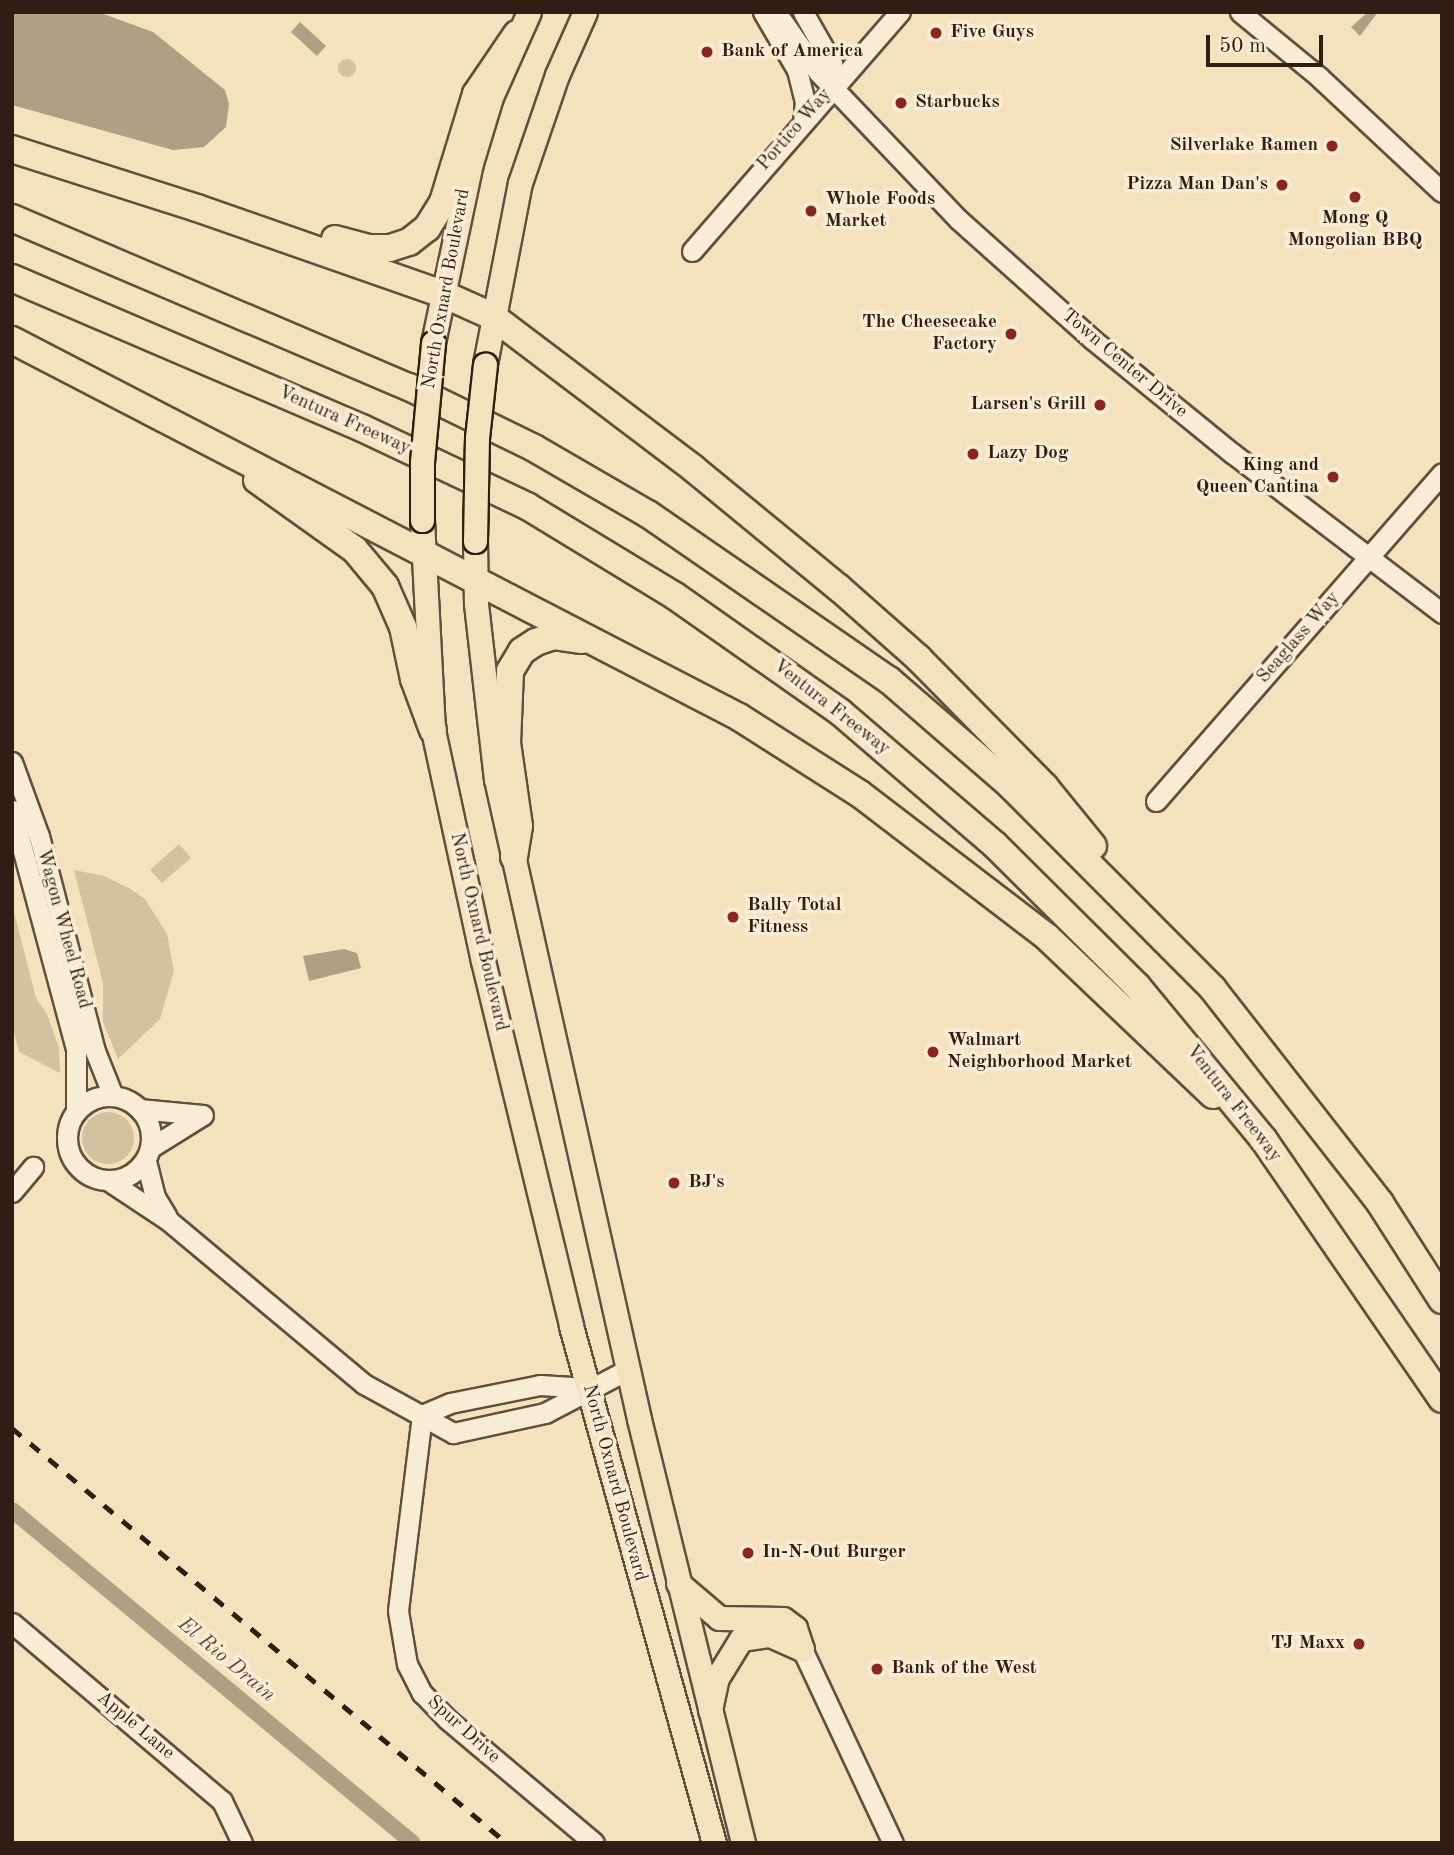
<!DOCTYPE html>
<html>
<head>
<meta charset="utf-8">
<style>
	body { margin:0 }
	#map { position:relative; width:1454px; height:1855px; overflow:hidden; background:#f4e2bd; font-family:"Old Standard TT",serif }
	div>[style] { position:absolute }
	.green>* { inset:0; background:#d3c1a0 }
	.round { border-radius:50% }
	.water>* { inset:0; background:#b19f84 }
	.canal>* { height:16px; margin:-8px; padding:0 8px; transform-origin:8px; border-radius:8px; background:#b19f84 }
	.roads { filter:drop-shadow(2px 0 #614f3e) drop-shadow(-2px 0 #614f3e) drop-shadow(0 2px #614f3e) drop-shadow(0 -2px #614f3e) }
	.minor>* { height:19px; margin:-9.5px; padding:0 9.5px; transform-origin:9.5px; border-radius:9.5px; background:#f8ecd4 }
	.minor>.ring { margin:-9.5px; padding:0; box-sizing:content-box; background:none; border:19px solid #f8ecd4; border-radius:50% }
	.major>* { height:23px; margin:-11.5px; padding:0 11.5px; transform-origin:11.5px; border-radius:11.5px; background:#f4e2bd }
	.highway>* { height:26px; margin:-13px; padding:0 13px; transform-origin:13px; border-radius:13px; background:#f4e2bd }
	.rail>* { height:4.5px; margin-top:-2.25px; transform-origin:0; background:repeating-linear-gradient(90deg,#301e14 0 12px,transparent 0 24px) }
	.bridges { filter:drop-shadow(2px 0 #301e14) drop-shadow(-2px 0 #301e14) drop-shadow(0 2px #301e14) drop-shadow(0 -2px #301e14) }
	.major-bridge>* { height:23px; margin:-11.5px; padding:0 11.5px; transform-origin:11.5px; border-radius:11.5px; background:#f4e2bd }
	.dots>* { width:19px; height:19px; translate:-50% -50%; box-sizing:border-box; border:4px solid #f8ecd4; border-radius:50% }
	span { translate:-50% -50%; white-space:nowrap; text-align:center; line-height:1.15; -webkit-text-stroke:7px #f8ecd4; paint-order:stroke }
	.poi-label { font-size:19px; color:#301e14; font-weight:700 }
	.left { translate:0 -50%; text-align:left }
	.right { translate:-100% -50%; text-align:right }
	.street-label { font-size:19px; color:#301e14 }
	.water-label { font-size:21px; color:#5d4b3b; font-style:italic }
	.frame { position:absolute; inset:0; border:14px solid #301e14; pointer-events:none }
	.scale { position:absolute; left:1206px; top:35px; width:117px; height:32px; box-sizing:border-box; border:4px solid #301e14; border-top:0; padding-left:9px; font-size:21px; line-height:24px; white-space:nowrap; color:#301e14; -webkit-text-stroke:5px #f8ecd4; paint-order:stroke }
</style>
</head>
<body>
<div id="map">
	<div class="green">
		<i class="round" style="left:338px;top:59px;width:18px;height:18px"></i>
		<i style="clip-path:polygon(179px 844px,191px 858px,162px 883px,150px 870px)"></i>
		<i style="clip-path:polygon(74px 870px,104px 876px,129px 888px,145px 899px,167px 934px,174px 971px,160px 1019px,118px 1059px,103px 1022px,103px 983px)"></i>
		<i style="clip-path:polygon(12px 904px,36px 998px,47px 1014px,59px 1048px,60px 1073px,19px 1052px,12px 1025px)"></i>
		<i class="round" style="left:82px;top:1112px;width:52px;height:52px"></i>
	</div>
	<div class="water">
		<i style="clip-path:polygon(12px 12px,98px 12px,153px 32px,225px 90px,229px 104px,226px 127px,204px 147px,173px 150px,12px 105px)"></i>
		<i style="clip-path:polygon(1368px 12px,1378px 12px,1360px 36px,1351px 27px)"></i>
		<i style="clip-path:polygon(300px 22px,326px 46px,317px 56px,291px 32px)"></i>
		<i style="clip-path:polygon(344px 949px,357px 953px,361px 968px,309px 981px,303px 956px)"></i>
	</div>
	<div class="canal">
		<i style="left:12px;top:1510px;width:521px;rotate:39.71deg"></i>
	</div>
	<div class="roads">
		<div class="minor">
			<i style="left:763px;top:12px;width:67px;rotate:59.6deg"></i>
			<i style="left:797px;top:70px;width:32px;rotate:76deg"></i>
			<i style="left:805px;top:101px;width:21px;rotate:95deg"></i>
			<i style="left:776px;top:12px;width:73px;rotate:55deg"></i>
			<i style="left:818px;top:72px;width:204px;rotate:46.4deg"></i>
			<i style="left:959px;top:220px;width:178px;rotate:41.8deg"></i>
			<i style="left:1092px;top:339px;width:181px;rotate:39.2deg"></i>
			<i style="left:1232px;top:453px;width:264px;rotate:37.3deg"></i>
			<i style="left:803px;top:12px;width:59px;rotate:60.4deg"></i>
			<i style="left:832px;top:63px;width:22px;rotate:87deg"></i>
			<i style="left:1240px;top:12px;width:102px;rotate:39.4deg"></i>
			<i style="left:1319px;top:77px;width:168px;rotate:43.1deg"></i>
			<i style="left:692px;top:251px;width:317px;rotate:-49deg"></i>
			<i style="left:12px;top:762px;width:79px;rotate:70deg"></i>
			<i style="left:39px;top:836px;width:222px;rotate:75.4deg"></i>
			<i style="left:95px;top:1051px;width:48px;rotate:68.2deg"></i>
			<i style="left:1156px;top:801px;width:435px;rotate:-48.9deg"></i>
			<i style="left:12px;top:810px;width:247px;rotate:75deg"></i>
			<i style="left:76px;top:1049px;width:61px;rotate:90deg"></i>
			<i class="ring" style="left:67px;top:1096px;width:65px;height:65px"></i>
			<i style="left:139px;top:1109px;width:64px;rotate:5.4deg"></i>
			<i style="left:150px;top:1148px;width:62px;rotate:-31.9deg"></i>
			<i style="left:146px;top:1161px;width:37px;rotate:76deg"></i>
			<i style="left:155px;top:1197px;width:23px;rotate:59deg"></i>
			<i style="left:109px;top:1181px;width:72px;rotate:33.7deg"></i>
			<i style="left:169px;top:1221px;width:254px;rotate:39.9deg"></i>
			<i style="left:364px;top:1384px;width:102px;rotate:28.8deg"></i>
			<i style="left:453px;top:1433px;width:94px;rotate:-12.3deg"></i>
			<i style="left:545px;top:1413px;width:93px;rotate:-27.7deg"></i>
			<i style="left:12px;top:1192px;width:33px;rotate:-50deg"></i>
			<i style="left:422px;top:1415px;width:197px;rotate:97deg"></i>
			<i style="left:398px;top:1611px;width:54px;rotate:80.4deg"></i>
			<i style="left:407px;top:1664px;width:33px;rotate:63deg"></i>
			<i style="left:422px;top:1693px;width:36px;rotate:46deg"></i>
			<i style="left:447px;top:1719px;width:192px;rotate:40.1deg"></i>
			<i style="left:422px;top:1415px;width:30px;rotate:-23deg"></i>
			<i style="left:450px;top:1403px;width:92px;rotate:-11.3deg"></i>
			<i style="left:540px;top:1385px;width:48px;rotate:3.6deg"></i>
			<i style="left:12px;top:1623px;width:275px;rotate:40.3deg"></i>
			<i style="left:222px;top:1801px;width:47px;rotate:64.5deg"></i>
			<i style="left:802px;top:1649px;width:214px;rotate:64.9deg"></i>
		</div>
		<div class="major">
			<i style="left:433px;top:343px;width:184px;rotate:-78.1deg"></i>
			<i style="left:471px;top:163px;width:69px;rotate:-73.1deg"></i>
			<i style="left:491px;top:97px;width:93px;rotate:-65.9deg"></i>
			<i style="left:485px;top:364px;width:184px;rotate:-79.1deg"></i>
			<i style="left:520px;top:183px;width:114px;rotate:-71.1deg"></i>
			<i style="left:557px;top:75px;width:69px;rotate:-66deg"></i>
			<i style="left:422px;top:520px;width:210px;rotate:87deg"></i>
			<i style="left:433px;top:730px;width:236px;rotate:77.8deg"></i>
			<i style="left:483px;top:961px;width:375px;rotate:76.4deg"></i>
			<i style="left:571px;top:1326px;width:536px;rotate:74.54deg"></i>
			<i style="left:475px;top:541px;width:63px;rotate:89.1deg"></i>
			<i style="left:476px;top:604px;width:176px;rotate:83.5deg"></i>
			<i style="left:496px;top:779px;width:656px;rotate:77.4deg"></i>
			<i style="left:639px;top:1419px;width:437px;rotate:76.2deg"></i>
			<i style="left:678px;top:1583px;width:54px;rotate:40.5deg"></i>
			<i style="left:719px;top:1618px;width:64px;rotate:0.9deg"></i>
			<i style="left:783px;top:1619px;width:15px;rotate:37deg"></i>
			<i style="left:795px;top:1628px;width:22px;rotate:72deg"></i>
			<i style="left:710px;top:1710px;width:33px;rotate:-78deg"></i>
			<i style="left:717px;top:1678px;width:46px;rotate:-58.4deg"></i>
			<i style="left:741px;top:1639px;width:29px;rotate:-8deg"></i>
			<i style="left:770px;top:1635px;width:35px;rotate:24deg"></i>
		</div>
		<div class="highway">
			<i style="left:12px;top:149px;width:194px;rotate:17.7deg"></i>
			<i style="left:197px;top:208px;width:261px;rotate:19.3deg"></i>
			<i style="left:443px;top:294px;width:54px;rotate:24.2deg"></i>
			<i style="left:492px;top:316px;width:253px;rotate:37.1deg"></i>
			<i style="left:694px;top:469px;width:188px;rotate:39.4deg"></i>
			<i style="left:839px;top:588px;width:106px;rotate:41.5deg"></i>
			<i style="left:918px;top:658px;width:181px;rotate:45.4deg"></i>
			<i style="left:1045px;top:787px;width:76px;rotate:50.9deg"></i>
			<i style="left:12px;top:218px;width:431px;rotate:23.1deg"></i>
			<i style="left:409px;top:387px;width:139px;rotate:26deg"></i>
			<i style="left:534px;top:448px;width:132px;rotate:30.1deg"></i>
			<i style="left:648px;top:514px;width:293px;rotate:34.6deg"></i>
			<i style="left:889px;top:680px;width:159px;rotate:40.9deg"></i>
			<i style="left:1009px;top:784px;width:289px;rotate:45.1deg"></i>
			<i style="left:1213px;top:989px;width:271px;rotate:52deg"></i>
			<i style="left:1380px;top:1203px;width:115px;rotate:57.4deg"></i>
			<i style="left:335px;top:239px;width:35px;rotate:15deg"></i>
			<i style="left:369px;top:248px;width:21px"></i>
			<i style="left:390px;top:248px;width:20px;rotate:-18deg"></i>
			<i style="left:409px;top:242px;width:23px;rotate:-38deg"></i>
			<i style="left:427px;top:228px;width:31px;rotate:-58deg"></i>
			<i style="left:443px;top:202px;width:113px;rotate:-73deg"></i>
			<i style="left:476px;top:94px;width:73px;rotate:-55.7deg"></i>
			<i style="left:12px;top:278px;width:381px;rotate:23.2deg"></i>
			<i style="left:362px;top:428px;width:183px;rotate:25.3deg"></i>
			<i style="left:527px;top:506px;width:173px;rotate:31.3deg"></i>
			<i style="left:675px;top:596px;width:202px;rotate:35.1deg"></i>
			<i style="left:840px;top:712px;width:204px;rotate:40.6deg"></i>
			<i style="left:995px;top:845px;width:200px;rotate:44.8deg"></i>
			<i style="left:1137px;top:986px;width:200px;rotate:50.5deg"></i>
			<i style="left:1264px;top:1140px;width:314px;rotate:55.5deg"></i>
			<i style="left:12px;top:340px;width:819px;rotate:27.41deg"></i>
			<i style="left:739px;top:717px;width:143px;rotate:32.5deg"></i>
			<i style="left:860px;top:794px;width:235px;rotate:37.4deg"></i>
			<i style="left:1047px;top:937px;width:229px;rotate:43.6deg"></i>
			<i style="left:257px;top:480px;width:120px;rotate:35.5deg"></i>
			<i style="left:355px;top:550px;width:47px;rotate:50.2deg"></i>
			<i style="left:385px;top:586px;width:45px;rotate:66.3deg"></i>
			<i style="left:403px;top:627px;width:53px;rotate:78.1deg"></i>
			<i style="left:414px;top:679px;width:54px;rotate:69.6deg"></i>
			<i style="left:514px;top:857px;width:31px;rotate:-81deg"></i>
			<i style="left:519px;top:826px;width:84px;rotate:-98.2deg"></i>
			<i style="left:507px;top:743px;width:72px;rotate:-87.6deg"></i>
			<i style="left:510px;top:671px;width:23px;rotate:-59deg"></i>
			<i style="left:522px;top:651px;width:17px;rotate:-33deg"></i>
			<i style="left:536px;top:642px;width:18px;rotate:-19deg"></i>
			<i style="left:553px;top:636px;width:29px;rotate:8deg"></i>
		</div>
	</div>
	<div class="rail">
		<i style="left:12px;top:1428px;width:646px;rotate:39.98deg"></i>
	</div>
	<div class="bridges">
		<div class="major-bridge">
			<i style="left:422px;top:520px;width:58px;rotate:-90deg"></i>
			<i style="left:422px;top:462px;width:120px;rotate:-84.7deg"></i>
			<i style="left:475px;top:541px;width:103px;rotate:-88.9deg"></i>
			<i style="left:477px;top:438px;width:74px;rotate:-83.8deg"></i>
		</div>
	</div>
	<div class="dots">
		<i style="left:936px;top:33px;background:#8f2418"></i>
		<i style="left:707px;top:52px;background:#8f2418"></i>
		<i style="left:901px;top:103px;background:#8f2418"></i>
		<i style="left:1332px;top:146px;background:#8f2418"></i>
		<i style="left:1282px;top:185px;background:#8f2418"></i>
		<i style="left:1355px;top:197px;background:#8f2418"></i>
		<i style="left:811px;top:211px;background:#8f2418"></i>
		<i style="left:1011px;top:334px;background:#8f2418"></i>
		<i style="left:1100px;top:405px;background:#8f2418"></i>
		<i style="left:973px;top:454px;background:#8f2418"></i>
		<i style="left:1333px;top:477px;background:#8f2418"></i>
		<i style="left:733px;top:917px;background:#8f2418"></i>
		<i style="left:933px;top:1052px;background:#8f2418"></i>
		<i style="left:674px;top:1183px;background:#8f2418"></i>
		<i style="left:748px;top:1553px;background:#8f2418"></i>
		<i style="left:1359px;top:1644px;background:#8f2418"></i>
		<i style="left:877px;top:1669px;background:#8f2418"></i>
	</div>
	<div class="poi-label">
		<span class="left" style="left:950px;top:33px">Five Guys</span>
		<span class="left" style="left:721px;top:52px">Bank of America</span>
		<span class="left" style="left:915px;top:103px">Starbucks</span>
		<span class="right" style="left:1318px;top:146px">Silverlake Ramen</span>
		<span class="right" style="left:1268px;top:185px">Pizza Man Dan's</span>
		<span class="left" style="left:825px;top:211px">Whole Foods<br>Market</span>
		<span style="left:1355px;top:230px">Mong Q<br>Mongolian BBQ</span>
		<span class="right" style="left:997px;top:334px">The Cheesecake<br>Factory</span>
		<span class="right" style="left:1086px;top:405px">Larsen's Grill</span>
		<span class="left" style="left:987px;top:454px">Lazy Dog</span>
		<span class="right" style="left:1319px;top:477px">King and<br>Queen Cantina</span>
		<span class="left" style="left:747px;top:917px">Bally Total<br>Fitness</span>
		<span class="left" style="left:947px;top:1052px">Walmart<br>Neighborhood Market</span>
		<span class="left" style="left:688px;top:1183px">BJ's</span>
		<span class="left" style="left:762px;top:1553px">In-N-Out Burger</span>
		<span class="right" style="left:1345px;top:1644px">TJ Maxx</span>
		<span class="left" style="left:891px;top:1669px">Bank of the West</span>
	</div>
	<div class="street-label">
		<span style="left:795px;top:130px;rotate:-49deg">Portico Way</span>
		<span style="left:447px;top:289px;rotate:-80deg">North Oxnard Boulevard</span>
		<span style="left:1124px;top:364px;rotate:40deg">Town Center Drive</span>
		<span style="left:344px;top:421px;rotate:24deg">Ventura Freeway</span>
		<span style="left:1299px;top:638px;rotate:-49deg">Seaglass Way</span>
		<span style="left:831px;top:708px;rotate:38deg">Ventura Freeway</span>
		<span style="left:63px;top:929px;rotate:75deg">Wagon Wheel Road</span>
		<span style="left:478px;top:932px;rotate:77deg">North Oxnard Boulevard</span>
		<span style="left:1233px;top:1104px;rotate:52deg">Ventura Freeway</span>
		<span style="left:614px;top:1483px;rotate:75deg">North Oxnard Boulevard</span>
		<span style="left:135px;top:1726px;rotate:40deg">Apple Lane</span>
		<span style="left:463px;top:1730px;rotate:42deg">Spur Drive</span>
	</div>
	<div class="water-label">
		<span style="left:226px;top:1660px;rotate:40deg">El Rio Drain</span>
	</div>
	<div class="frame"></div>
	<div class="scale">50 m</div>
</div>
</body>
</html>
